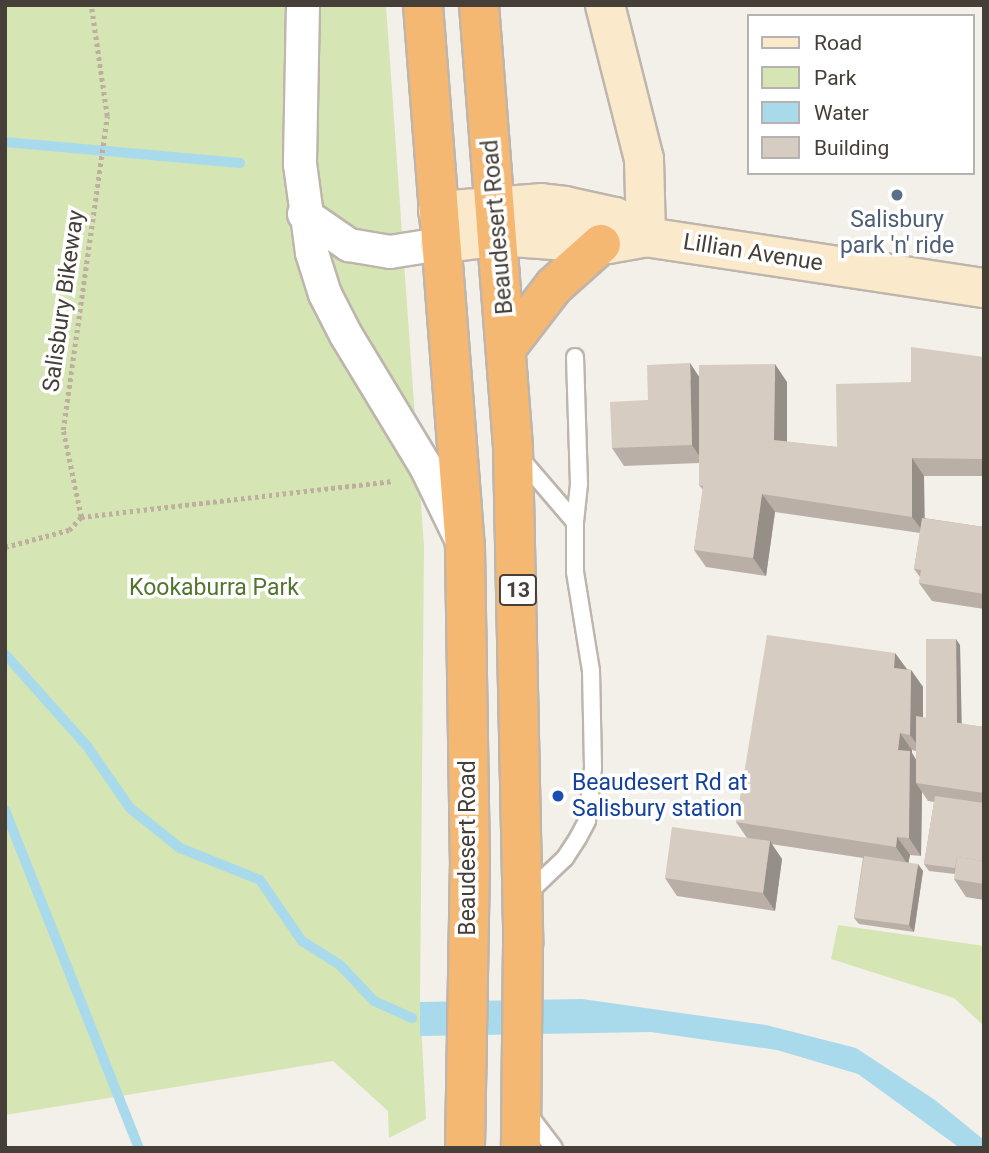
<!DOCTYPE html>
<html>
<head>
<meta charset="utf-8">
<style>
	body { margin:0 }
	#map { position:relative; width:989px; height:1153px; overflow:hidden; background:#f3efe9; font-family:Roboto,sans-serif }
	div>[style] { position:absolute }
	.green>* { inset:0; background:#d5e5b4 }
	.water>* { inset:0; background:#a9daec }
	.stream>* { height:10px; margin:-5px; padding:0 5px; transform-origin:5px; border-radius:5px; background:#a9daec }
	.path>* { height:4.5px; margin-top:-2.25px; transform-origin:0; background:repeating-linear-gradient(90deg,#bfaf9e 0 3.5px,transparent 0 7px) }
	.roads { filter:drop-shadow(2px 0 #beb5ac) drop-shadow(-2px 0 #beb5ac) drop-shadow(0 2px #beb5ac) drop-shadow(0 -2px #beb5ac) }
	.lane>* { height:16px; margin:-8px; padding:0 8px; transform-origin:8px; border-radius:8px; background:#fff }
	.street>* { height:32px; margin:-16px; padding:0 16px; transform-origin:16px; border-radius:16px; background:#fff }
	.secondary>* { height:38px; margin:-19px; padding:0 19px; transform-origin:19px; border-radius:19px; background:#fbe9cb }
	.highway>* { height:38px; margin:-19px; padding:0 19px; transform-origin:19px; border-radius:19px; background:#f4b873 }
	.wall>* { inset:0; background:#b9afa7 }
	.shaded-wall>* { inset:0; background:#968f88 }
	.building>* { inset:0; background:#d7ccc2 }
	.dots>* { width:19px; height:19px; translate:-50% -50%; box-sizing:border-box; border:4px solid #fff; border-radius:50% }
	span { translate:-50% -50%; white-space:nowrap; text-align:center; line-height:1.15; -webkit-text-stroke:7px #fff; paint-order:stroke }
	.shield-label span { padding:2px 5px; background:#fff; border:2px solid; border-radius:5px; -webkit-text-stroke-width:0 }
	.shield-label { font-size:21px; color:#463f38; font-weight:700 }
	.service-label { font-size:23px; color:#4e5e75 }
	.street-label { font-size:23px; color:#463f38 }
	.park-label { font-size:23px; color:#52752e }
	.transit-label { font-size:23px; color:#164399 }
	.left { translate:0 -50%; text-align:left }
	.frame { position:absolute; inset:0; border:7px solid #463f38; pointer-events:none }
	.legend { position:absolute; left:747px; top:14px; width:228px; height:161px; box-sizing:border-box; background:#fff; border:2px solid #b5b2af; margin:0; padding:9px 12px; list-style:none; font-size:21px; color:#463f38 }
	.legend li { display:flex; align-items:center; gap:14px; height:35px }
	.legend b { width:35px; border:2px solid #b5b2af }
</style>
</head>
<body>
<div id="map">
	<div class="green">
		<i style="clip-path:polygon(5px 5px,386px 5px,424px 547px,420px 1002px,426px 1119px,389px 1138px,388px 1111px,333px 1061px,5px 1115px)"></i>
		<i style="clip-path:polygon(838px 925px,984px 946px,984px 1026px,954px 998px,831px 959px)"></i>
	</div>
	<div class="water">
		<i style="clip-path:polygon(582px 999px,766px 1025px,856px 1048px,935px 1100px,984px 1140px,984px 1148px,960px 1148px,858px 1074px,777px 1050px,651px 1032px,420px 1036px,420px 1002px)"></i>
	</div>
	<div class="stream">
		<i style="left:5px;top:142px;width:236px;rotate:5.1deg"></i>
		<i style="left:5px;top:654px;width:123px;rotate:48.3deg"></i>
		<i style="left:87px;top:746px;width:75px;rotate:55.3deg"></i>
		<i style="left:130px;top:808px;width:64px;rotate:38.7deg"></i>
		<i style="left:180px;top:848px;width:86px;rotate:21.8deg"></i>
		<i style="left:260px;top:880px;width:74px;rotate:55.5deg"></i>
		<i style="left:302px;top:941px;width:45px;rotate:32.3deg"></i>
		<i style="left:340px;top:965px;width:50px;rotate:46.6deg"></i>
		<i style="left:374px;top:1001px;width:42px;rotate:24.1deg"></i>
		<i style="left:5px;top:810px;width:364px;rotate:68.4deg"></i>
	</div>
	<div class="path">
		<i style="left:81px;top:517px;width:314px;rotate:-6.6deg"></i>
		<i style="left:5px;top:547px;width:66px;rotate:-14.9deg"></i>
		<i style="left:69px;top:530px;width:18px;rotate:-47deg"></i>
		<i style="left:81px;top:517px;width:89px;rotate:-101.7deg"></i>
		<i style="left:63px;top:430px;width:317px;rotate:-82deg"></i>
		<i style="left:107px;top:116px;width:112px;rotate:-98.2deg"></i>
	</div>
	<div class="roads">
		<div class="lane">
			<i style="left:575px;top:357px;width:127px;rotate:88.2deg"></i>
			<i style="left:579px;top:484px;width:38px;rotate:96deg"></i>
			<i style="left:521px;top:459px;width:83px;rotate:49.4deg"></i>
			<i style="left:575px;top:522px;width:50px;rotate:90deg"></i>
			<i style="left:575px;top:572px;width:100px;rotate:80.8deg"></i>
			<i style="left:591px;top:671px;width:97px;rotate:88.8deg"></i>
			<i style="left:593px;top:768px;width:53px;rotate:96.5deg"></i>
			<i style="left:587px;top:821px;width:19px;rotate:118deg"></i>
			<i style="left:578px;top:838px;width:24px;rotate:123deg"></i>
			<i style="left:565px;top:858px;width:55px;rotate:136.5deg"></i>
			<i style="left:529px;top:1115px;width:41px;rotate:52.9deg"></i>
		</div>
		<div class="street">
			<i style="left:303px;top:5px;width:159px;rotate:91.1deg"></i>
			<i style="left:300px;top:164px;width:90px;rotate:82.3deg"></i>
			<i style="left:312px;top:253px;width:43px;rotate:72.4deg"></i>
			<i style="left:325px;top:294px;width:46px;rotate:62.9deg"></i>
			<i style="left:346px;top:335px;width:157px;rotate:58.8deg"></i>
			<i style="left:427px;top:469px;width:76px;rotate:64.1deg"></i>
			<i style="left:304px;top:214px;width:55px;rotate:34.6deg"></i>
			<i style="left:349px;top:245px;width:42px;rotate:9.7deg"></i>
			<i style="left:390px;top:252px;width:51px;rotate:-9.1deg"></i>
		</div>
		<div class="secondary">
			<i style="left:605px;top:5px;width:159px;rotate:75.8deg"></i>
			<i style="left:644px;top:159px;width:78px;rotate:88.5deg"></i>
			<i style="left:438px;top:211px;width:103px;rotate:-4.4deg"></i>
			<i style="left:541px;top:203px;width:24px;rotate:7deg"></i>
			<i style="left:565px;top:206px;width:51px;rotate:12.4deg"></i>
			<i style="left:615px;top:217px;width:37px;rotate:33deg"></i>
			<i style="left:440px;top:244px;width:60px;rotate:-7.7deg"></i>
			<i style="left:499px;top:236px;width:109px;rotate:4.2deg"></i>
			<i style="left:608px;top:244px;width:39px;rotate:-10deg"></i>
			<i style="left:646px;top:237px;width:342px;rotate:8.6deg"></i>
		</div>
		<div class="highway">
			<i style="left:423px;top:5px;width:545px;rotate:85.58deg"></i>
			<i style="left:465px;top:548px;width:313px;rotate:89.1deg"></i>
			<i style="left:470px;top:861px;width:287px;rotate:91deg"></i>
			<i style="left:479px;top:5px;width:445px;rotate:85.6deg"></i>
			<i style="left:513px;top:449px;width:495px;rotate:88.8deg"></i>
			<i style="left:523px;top:944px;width:204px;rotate:90.6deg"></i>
			<i style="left:507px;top:347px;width:77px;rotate:-52.4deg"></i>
			<i style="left:554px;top:286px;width:63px;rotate:-41.8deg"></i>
		</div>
	</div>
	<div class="wall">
		<i style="clip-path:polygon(984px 357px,984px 476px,924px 476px,924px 518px,984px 527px,984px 609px,932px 601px,919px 583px,920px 577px,914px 569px,920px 533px,775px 512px,766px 576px,706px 567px,694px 550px,703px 490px,699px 485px,699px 463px,624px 466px,612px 448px,648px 400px,699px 376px,787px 382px,787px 442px,837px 447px,911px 382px)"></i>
		<i style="clip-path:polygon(evenodd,960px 645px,961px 724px,984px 727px,984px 900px,966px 897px,954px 879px,955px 874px,929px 871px,924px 864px,934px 802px,928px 801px,922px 792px,921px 856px,910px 855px,908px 863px,923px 871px,914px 932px,859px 924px,854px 918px,863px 858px,771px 844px,782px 859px,775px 911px,677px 896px,665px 878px,747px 838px,736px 822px,895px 653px,907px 669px,911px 670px,923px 687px,923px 718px,926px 718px,960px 645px,912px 750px,916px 751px,916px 760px,912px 753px,912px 750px)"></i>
	</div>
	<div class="shaded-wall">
		<i style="clip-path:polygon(690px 363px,702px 381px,704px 463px,692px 445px)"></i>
		<i style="clip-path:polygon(775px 364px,787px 382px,787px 458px,774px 440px)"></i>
		<i style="clip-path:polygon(912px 458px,924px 476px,925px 534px,912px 517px)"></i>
		<i style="clip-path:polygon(762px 494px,775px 512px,766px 576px,753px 558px)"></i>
		<i style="clip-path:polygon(956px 639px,960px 645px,962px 736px,957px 730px)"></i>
		<i style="clip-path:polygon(895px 653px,908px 671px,894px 668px)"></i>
		<i style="clip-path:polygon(911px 670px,923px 687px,923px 752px,910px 735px)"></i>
		<i style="clip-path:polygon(900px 733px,912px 750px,912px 753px,922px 769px,916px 783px,922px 792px,921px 856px,909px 838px,898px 750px)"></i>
		<i style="clip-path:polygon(897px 837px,910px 855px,908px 865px,896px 847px)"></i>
		<i style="clip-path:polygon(770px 841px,782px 859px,775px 911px,763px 893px)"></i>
		<i style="clip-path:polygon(918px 864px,923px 871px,914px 932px,909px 925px)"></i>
	</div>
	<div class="building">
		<i style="clip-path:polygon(911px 347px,984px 357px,984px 459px,912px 458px,912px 517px,762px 494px,753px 558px,694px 550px,703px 486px,699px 485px,699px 365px,775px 364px,774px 440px,837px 447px,836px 384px,911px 382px)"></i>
		<i style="clip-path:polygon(690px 363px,692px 445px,612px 448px,610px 402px,648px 400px,647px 365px)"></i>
		<i style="clip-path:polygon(922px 518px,984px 527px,984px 594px,919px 583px,921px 570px,914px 569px)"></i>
		<i style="clip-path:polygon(767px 635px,895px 653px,894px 668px,911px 670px,910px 735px,900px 733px,898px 750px,910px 751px,909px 838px,897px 837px,896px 847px,736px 822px)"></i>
		<i style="clip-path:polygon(926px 639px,956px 639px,957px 723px,926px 718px)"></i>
		<i style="clip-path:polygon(916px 716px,984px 727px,984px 793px,916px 783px)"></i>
		<i style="clip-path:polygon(935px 796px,984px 803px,984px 861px,957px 857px,955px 868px,924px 864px)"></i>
		<i style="clip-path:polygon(672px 827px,770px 841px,763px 893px,665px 878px)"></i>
		<i style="clip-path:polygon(864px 856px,918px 864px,909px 925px,854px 918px)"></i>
		<i style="clip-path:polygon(957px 857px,984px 861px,984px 884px,954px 879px)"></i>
	</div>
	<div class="dots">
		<i style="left:897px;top:195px;background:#5c6f8a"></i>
		<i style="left:558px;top:796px;background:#1a4fb4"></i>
	</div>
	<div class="shield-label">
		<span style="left:518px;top:590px">13</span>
	</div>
	<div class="service-label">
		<span style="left:897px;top:233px">Salisbury<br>park 'n' ride</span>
	</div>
	<div class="street-label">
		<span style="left:498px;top:227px;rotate:-95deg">Beaudesert Road</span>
		<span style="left:753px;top:253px;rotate:9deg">Lillian Avenue</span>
		<span style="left:64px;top:301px;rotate:-82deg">Salisbury Bikeway</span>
		<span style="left:468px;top:848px;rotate:-90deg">Beaudesert Road</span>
	</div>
	<div class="park-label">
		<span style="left:214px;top:588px">Kookaburra Park</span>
	</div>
	<div class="transit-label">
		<span class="left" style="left:572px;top:796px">Beaudesert Rd at<br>Salisbury station</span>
	</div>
	<div class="frame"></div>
	<ul class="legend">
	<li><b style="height:9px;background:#fbe9cb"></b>Road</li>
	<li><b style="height:19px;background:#d5e5b4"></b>Park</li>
	<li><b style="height:19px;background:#a9daec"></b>Water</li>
	<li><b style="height:19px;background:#d7ccc2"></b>Building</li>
	</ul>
</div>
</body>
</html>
